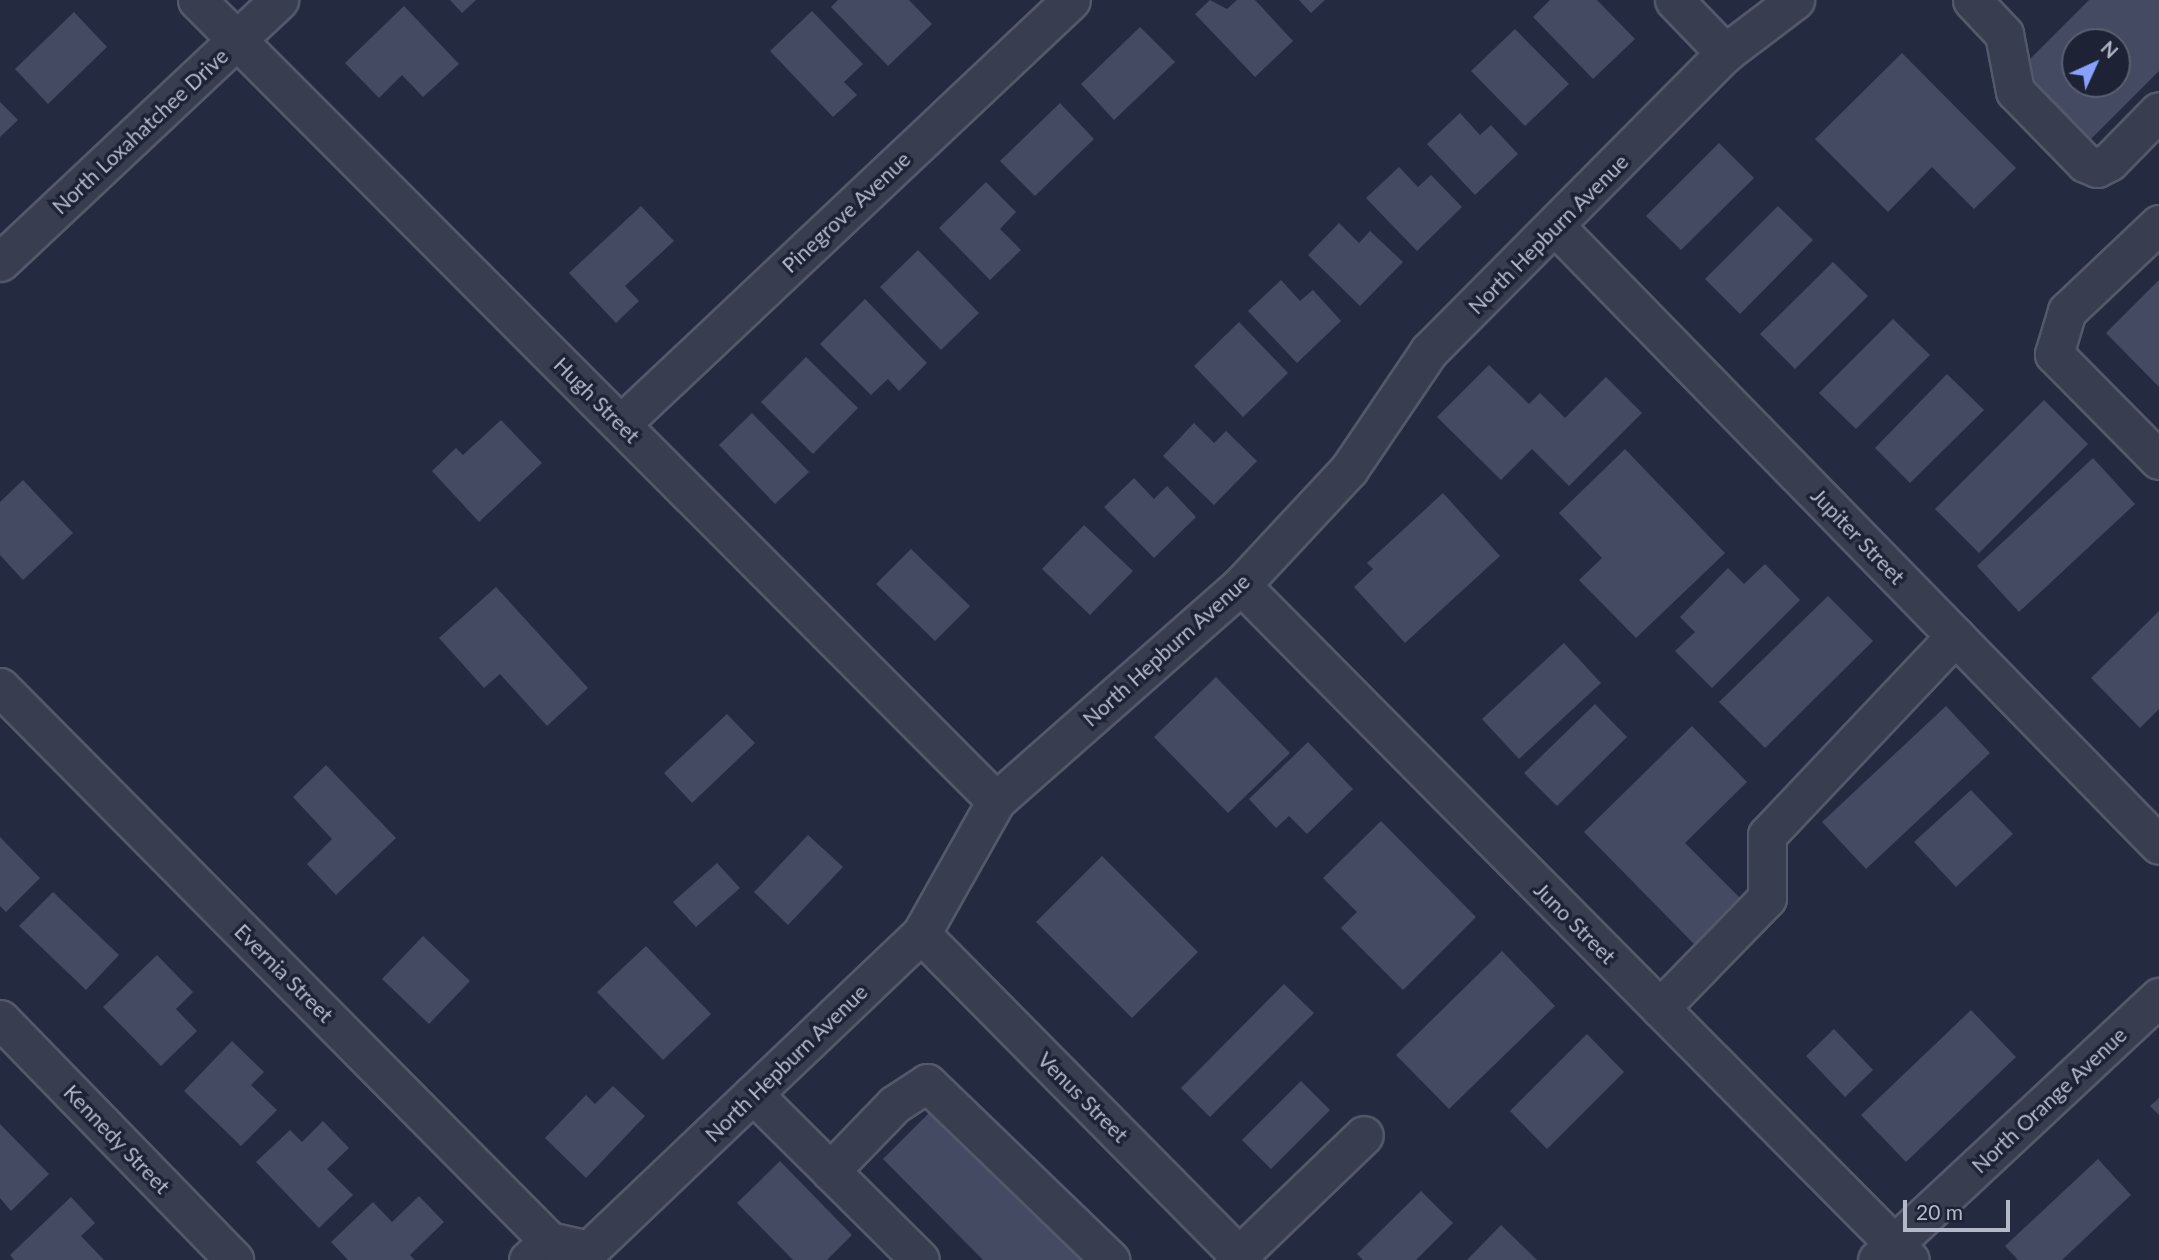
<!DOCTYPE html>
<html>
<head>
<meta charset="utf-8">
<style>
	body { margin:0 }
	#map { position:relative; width:2159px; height:1260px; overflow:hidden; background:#242b40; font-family:Lato,sans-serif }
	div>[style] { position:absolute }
	.building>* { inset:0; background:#434a62 }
	.roads { filter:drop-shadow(2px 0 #53596a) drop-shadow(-2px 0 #53596a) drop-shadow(0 2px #53596a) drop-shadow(0 -2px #53596a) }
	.minor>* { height:37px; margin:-18.5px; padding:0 18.5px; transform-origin:18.5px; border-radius:18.5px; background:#383e50 }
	span { translate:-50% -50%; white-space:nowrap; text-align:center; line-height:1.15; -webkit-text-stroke:7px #1d2335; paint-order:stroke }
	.street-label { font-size:21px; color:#b4b9ca }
	.north { position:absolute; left:2061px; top:28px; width:70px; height:70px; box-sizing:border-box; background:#1d2335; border:2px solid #595f71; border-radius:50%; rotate:45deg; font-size:19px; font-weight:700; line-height:28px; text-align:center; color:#b4b9ca }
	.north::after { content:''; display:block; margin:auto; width:24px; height:32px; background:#88a1fc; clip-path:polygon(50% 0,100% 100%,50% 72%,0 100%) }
	.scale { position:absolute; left:1903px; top:1200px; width:107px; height:32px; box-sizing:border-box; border:4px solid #b4b9ca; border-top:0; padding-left:9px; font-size:21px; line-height:24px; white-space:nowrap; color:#b4b9ca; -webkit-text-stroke:5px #1d2335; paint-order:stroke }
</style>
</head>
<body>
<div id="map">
	<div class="building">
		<i style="clip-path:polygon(450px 0,476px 0,462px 13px)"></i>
		<i style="clip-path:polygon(838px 0,909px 0,932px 24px,888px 66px,831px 7px)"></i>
		<i style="clip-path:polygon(1210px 0,1227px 9px,1237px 0,1255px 0,1293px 41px,1255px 77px,1195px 14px)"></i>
		<i style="clip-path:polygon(1299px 0,1325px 0,1311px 13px)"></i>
		<i style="clip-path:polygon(1550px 0,1597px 0,1635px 39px,1593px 79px,1533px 17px)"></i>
		<i style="clip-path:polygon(evenodd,2089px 0,2159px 0,2159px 71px,2086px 144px,2016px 73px,2089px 0,2075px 42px,2117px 42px,2117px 84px,2075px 84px,2075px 42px)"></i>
		<i style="clip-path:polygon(404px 6px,459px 64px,423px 97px,402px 75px,379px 98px,345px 63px)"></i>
		<i style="clip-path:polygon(812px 11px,863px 64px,844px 82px,857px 95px,833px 117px,770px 51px)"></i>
		<i style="clip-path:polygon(74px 12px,107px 47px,48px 104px,15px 69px)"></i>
		<i style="clip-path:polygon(1140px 27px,1175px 62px,1114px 120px,1081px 84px)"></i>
		<i style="clip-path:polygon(1515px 29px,1569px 84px,1525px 126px,1471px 71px)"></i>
		<i style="clip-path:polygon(1902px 53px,2016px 168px,1974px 209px,1932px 167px,1888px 212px,1815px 139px)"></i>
		<i style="clip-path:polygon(0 102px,18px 120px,0 137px)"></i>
		<i style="clip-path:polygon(1060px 103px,1094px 139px,1035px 196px,1000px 161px)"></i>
		<i style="clip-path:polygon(1460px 113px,1480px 135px,1491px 125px,1518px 154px,1475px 195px,1427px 144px)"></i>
		<i style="clip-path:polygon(1719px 143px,1754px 178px,1681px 250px,1646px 216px)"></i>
		<i style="clip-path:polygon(1399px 167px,1418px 187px,1431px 175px,1462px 207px,1417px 251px,1366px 198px)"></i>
		<i style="clip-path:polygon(986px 182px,1016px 212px,1000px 229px,1021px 250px,990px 280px,939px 228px)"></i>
		<i style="clip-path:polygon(641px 206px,674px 241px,625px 286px,639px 301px,616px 323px,569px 273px)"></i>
		<i style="clip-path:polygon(1778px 206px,1813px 240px,1740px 314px,1705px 279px)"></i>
		<i style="clip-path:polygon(1339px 223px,1359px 243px,1370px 231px,1403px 262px,1360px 306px,1308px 255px)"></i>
		<i style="clip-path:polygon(918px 250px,979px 313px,941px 350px,880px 287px)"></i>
		<i style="clip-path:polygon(1833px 262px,1868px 296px,1795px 369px,1760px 334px)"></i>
		<i style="clip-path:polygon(1281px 280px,1300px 301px,1313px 290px,1341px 321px,1297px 363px,1248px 311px)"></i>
		<i style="clip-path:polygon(2159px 280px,2159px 387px,2106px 333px)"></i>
		<i style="clip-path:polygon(865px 299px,927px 363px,899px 391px,888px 379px,871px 395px,820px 344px)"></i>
		<i style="clip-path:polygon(1893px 319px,1930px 355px,1856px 429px,1819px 393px)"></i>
		<i style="clip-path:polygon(1239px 322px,1288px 373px,1243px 417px,1194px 366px)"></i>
		<i style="clip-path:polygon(806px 357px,858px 408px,813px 454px,761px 402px)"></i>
		<i style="clip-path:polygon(1489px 365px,1529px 404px,1540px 393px,1565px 418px,1606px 377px,1642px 413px,1569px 486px,1532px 449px,1501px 480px,1437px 417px)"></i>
		<i style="clip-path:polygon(1947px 374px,1984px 410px,1910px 483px,1875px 448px)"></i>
		<i style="clip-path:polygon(2044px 400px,2088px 444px,1979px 553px,1935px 509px)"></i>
		<i style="clip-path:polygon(752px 413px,809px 472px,775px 504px,719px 445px)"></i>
		<i style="clip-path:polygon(501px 420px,542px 463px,479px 522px,432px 471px,456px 448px,463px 455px)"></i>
		<i style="clip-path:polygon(1194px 423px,1214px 443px,1226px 431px,1257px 461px,1214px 505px,1163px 456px)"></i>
		<i style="clip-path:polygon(1625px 449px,1725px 553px,1636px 638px,1579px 580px,1602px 558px,1559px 513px)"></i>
		<i style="clip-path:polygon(2093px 458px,2135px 504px,2019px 612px,1977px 566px)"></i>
		<i style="clip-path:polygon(1134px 478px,1154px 499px,1167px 486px,1196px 517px,1154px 558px,1104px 507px)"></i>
		<i style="clip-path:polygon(23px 480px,73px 533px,23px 580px,0 555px,0 502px)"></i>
		<i style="clip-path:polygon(1443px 493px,1500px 556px,1405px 643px,1354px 587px,1373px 569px,1367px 563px)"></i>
		<i style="clip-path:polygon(1084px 525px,1133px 571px,1090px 615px,1042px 569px)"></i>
		<i style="clip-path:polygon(911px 549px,970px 606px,935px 641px,876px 584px)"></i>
		<i style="clip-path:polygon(1765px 564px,1800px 600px,1712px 688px,1675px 651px,1695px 632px,1680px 617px,1728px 568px,1744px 584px)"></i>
		<i style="clip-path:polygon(496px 587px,588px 688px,547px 726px,500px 674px,484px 688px,439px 638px)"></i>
		<i style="clip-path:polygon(1828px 596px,1873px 641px,1765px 748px,1719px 702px)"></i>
		<i style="clip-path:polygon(2159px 611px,2159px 709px,2140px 728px,2091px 678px)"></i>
		<i style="clip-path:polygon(1564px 643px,1601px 683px,1519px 759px,1482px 719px)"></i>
		<i style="clip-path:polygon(1216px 677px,1290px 753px,1228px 813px,1154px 737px)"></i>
		<i style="clip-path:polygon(1595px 704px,1627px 737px,1557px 806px,1524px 773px)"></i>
		<i style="clip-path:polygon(1946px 706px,1990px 753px,1866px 869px,1822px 822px)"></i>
		<i style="clip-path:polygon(727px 714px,755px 743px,692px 803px,664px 773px)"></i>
		<i style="clip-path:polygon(1692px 726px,1747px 782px,1685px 843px,1740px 898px,1694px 944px,1584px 832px)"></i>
		<i style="clip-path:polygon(1308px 742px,1353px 789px,1307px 834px,1289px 816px,1276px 828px,1249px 799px)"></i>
		<i style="clip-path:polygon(326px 765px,396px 838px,336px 895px,307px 864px,332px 839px,293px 797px)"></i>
		<i style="clip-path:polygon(1971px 790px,2013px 834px,1956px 887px,1914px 842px)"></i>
		<i style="clip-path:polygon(1381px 821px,1476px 917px,1403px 990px,1341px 928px,1357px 912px,1323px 878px)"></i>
		<i style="clip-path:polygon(808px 835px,843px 867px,788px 925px,754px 892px)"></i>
		<i style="clip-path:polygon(0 837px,40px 878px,6px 912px,0 906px)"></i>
		<i style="clip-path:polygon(1102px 856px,1198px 952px,1132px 1018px,1036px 922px)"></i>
		<i style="clip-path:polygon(717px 863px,740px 888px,696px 927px,673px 902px)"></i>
		<i style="clip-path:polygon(53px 892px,119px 955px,86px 990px,19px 926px)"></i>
		<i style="clip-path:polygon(423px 936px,470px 981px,429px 1024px,382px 979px)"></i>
		<i style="clip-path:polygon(646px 946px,711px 1014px,663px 1060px,597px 992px)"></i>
		<i style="clip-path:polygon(1502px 951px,1555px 1006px,1449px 1109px,1396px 1055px)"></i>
		<i style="clip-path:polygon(157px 955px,193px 992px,176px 1009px,197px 1031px,161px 1066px,103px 1007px)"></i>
		<i style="clip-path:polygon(1284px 984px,1314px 1013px,1210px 1117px,1181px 1088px)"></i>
		<i style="clip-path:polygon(1971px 1010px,2016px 1057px,1906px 1162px,1861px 1115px)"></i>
		<i style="clip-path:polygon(1834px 1029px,1873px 1070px,1845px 1097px,1806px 1056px)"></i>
		<i style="clip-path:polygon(1587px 1034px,1624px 1072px,1547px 1149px,1510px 1111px)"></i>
		<i style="clip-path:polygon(232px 1041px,264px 1072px,251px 1085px,277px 1110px,241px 1146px,184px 1091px)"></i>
		<i style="clip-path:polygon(1301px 1081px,1330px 1110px,1271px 1169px,1242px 1140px)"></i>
		<i style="clip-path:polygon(613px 1086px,645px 1116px,586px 1178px,545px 1138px,586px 1095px,595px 1104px)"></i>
		<i style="clip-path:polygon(2159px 1098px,2159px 1115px,2150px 1106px)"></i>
		<i style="clip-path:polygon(939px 1103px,1094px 1260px,983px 1260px,883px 1159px)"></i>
		<i style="clip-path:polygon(323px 1121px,349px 1148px,327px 1169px,353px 1195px,319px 1228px,256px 1162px,290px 1130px,302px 1142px)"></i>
		<i style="clip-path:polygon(0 1124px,49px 1174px,11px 1211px,0 1198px)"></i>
		<i style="clip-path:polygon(2098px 1159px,2131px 1195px,2062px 1260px,2018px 1260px,2005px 1246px)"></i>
		<i style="clip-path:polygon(780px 1161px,852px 1235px,827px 1260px,793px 1260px,737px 1203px)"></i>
		<i style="clip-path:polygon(1421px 1191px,1453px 1223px,1416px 1260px,1363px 1260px,1357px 1254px)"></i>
		<i style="clip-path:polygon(419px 1196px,444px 1222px,410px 1255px,415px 1260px,348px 1260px,331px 1242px,373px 1202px,392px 1222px)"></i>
		<i style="clip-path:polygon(71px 1197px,95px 1223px,81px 1236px,104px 1260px,14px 1260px,10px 1255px)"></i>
		<i style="clip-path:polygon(1501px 1225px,1537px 1260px,1467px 1260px)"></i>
	</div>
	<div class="roads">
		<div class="minor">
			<i style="left:197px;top:0;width:1131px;rotate:45.07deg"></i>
			<i style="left:1674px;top:0;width:74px;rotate:46.1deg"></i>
			<i style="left:1972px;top:0;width:47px;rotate:46.7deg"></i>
			<i style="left:2004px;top:34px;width:58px;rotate:79.1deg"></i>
			<i style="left:2015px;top:91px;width:100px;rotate:45.8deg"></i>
			<i style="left:2085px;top:163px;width:13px;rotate:23deg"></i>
			<i style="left:2097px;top:168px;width:13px;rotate:-27deg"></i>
			<i style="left:2109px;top:162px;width:71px;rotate:-45.6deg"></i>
			<i style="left:2159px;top:224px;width:127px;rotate:136.6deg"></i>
			<i style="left:2067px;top:311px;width:45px;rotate:106.8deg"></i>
			<i style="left:2054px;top:354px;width:149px;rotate:45.3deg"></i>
			<i style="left:1556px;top:227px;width:863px;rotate:45.7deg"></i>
			<i style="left:0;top:262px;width:383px;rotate:-43.2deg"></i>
			<i style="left:621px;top:424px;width:618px;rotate:-43.3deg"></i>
			<i style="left:1241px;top:585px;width:950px;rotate:45.26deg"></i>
			<i style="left:0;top:687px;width:805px;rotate:45.25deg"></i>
			<i style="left:921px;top:934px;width:459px;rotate:45.3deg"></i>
			<i style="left:1660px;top:1008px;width:153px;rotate:-45.8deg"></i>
			<i style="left:1767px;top:898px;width:63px;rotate:-90deg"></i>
			<i style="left:1767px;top:835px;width:274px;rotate:-46.6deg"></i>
			<i style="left:0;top:1019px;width:336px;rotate:45.8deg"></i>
			<i style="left:753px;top:1094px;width:235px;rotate:44.8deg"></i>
			<i style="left:830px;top:1171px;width:93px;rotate:-45.9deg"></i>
			<i style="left:895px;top:1104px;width:38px;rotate:-33deg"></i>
			<i style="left:927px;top:1083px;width:255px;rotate:44deg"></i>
			<i style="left:528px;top:1260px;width:28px;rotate:-42deg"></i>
			<i style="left:549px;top:1241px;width:41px;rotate:12.7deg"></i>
			<i style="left:589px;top:1250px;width:458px;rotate:-43.6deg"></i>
			<i style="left:921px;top:934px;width:153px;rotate:-60.6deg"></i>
			<i style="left:996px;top:801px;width:327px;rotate:-41.4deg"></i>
			<i style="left:1241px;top:585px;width:158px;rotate:-47deg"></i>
			<i style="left:1349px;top:469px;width:143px;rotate:-55.9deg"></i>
			<i style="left:1429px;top:351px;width:420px;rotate:-45.2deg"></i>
			<i style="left:1725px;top:53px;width:88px;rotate:-37.1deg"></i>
			<i style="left:1234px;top:1260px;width:180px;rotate:-43.9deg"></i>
			<i style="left:1877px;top:1260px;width:386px;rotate:-43deg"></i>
		</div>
	</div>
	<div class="street-label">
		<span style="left:140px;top:131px;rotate:-43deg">North Loxahatchee Drive</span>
		<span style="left:846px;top:212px;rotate:-43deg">Pinegrove Avenue</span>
		<span style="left:1548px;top:234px;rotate:-45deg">North Hepburn Avenue</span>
		<span style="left:597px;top:400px;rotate:45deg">Hugh Street</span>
		<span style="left:1858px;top:536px;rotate:46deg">Jupiter Street</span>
		<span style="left:1166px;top:650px;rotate:-42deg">North Hepburn Avenue</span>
		<span style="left:1575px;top:923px;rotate:45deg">Juno Street</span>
		<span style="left:284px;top:973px;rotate:45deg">Evernia Street</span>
		<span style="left:786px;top:1063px;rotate:-44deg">North Hepburn Avenue</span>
		<span style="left:1083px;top:1097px;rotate:45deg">Venus Street</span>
		<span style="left:2049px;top:1100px;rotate:-43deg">North Orange Avenue</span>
		<span style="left:117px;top:1139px;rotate:46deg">Kennedy Street</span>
	</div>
	<div class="north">N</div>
	<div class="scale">20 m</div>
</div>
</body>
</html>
